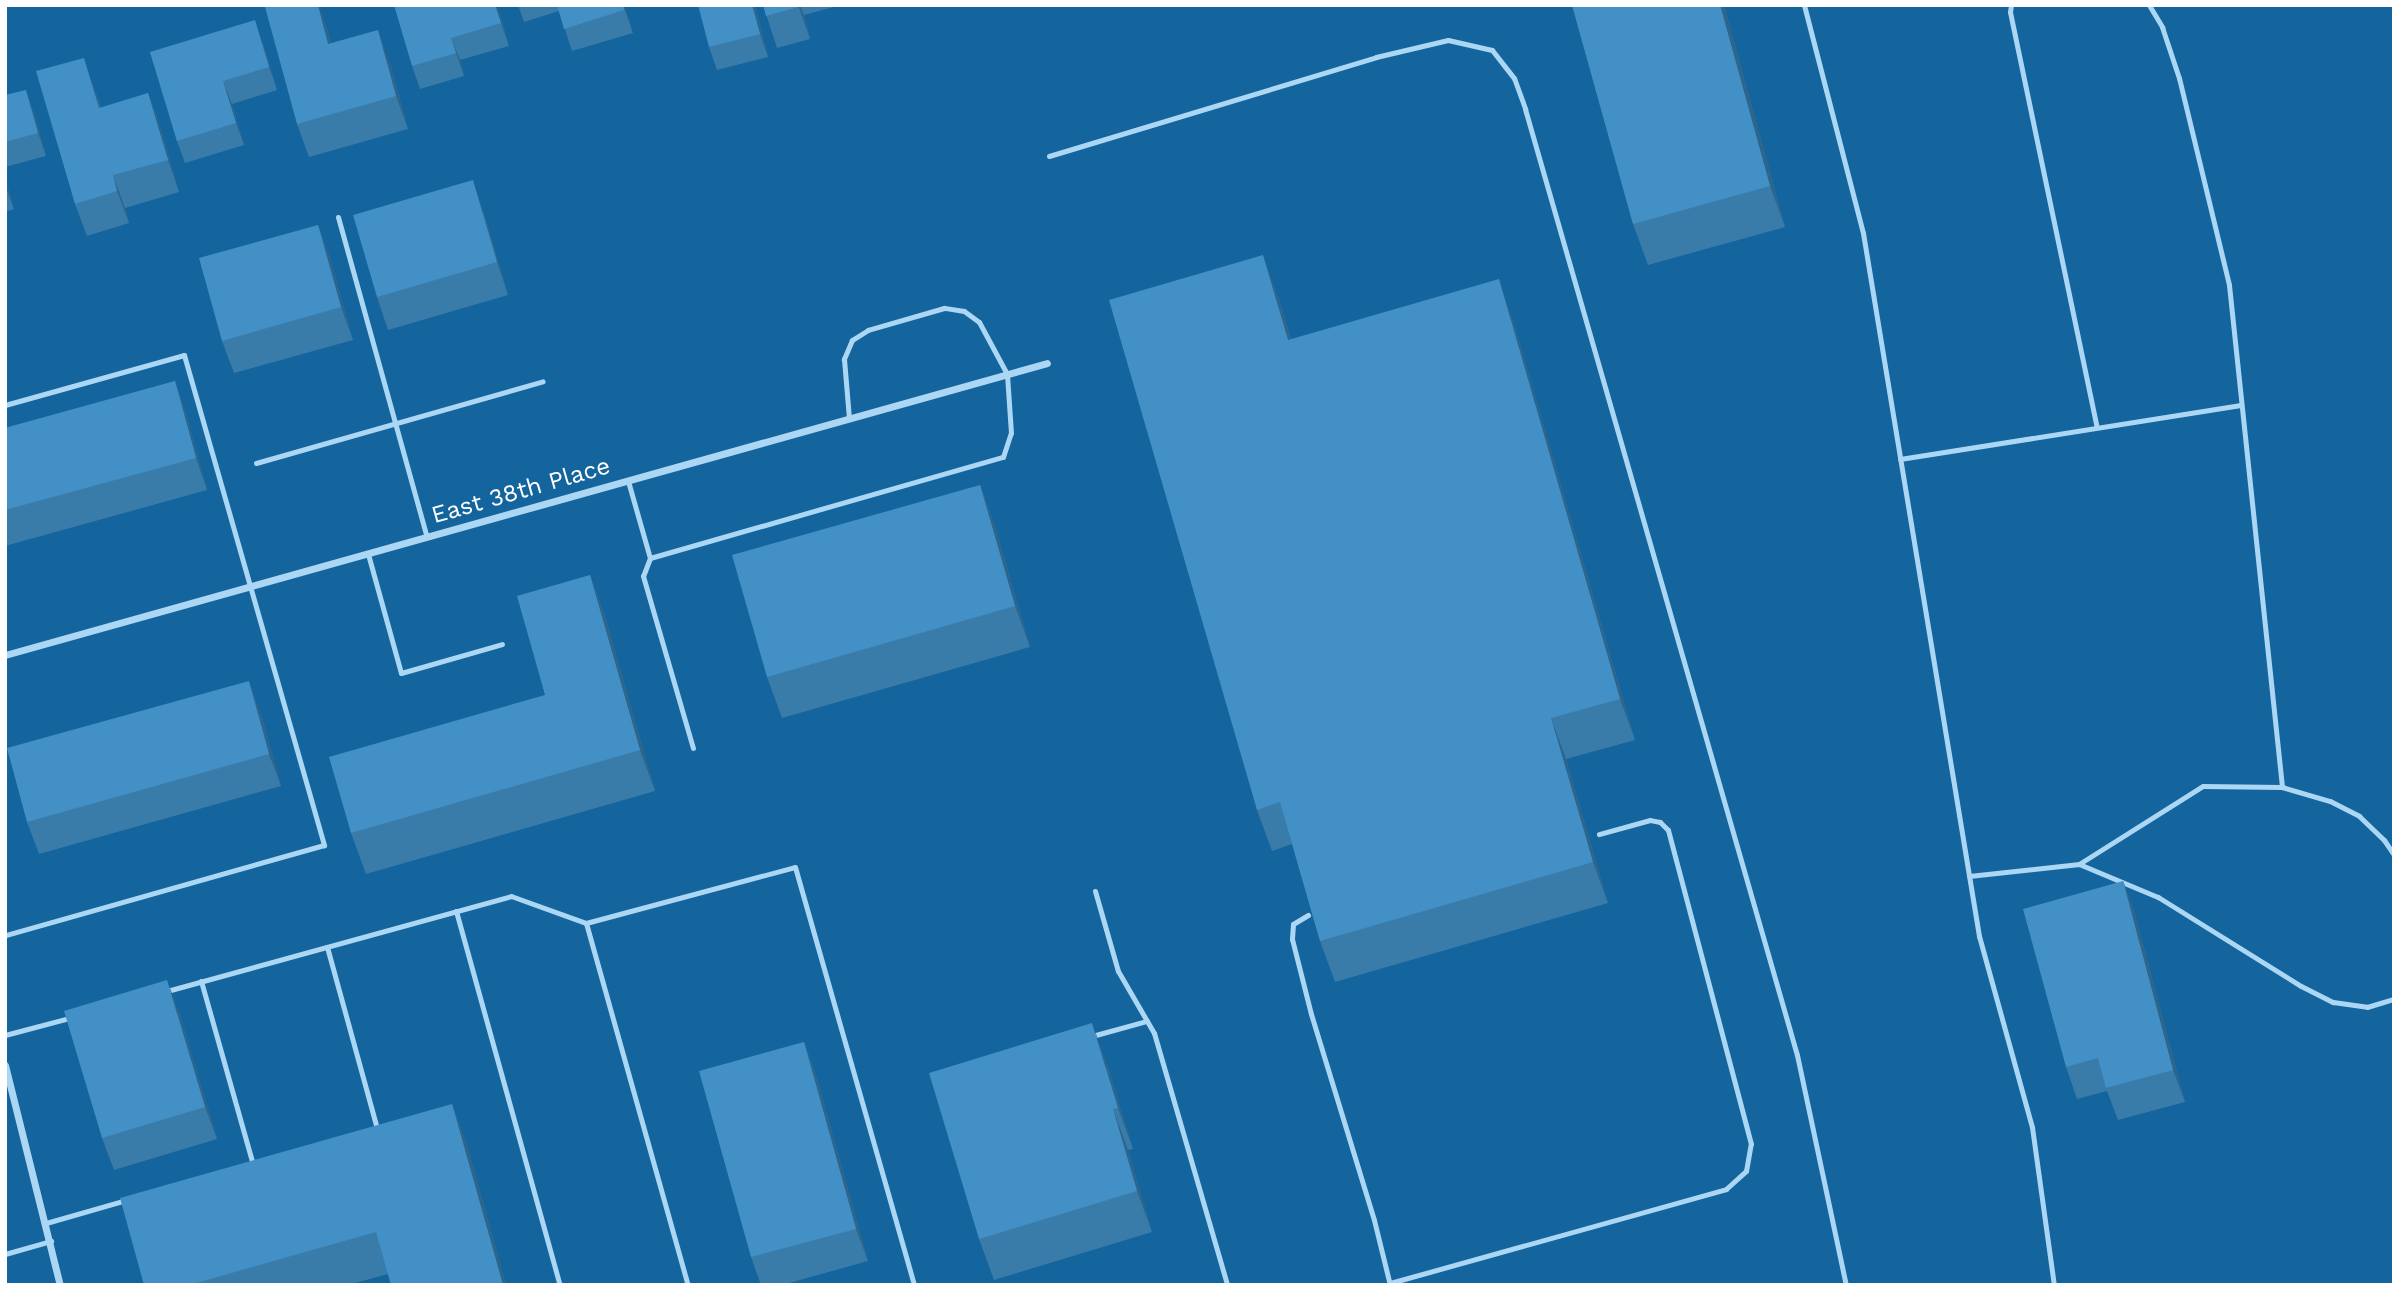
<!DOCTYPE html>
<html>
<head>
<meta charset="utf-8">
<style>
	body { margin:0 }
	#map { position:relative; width:2399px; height:1290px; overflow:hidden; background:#14649e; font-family:"Work Sans",sans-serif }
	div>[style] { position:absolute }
	.lane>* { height:5px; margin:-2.5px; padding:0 2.5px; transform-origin:2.5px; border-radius:2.5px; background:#acd7f4 }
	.street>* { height:7px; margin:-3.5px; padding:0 3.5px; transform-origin:3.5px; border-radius:3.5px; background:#acd7f4 }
	.wall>* { inset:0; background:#397caa }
	.shaded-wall>* { inset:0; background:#2e658b }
	.building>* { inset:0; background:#4290c6 }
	span { translate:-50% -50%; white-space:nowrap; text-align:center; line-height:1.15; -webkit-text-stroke:6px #14649e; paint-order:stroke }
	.street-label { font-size:24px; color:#fff }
	.frame { position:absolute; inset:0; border:7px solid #fff; pointer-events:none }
</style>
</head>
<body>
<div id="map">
	<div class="lane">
		<i style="left:1804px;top:5px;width:236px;rotate:75.5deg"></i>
		<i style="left:1863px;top:233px;width:713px;rotate:80.63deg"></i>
		<i style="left:1979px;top:936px;width:198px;rotate:74.5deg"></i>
		<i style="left:2032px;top:1127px;width:160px;rotate:82.1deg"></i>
		<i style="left:2011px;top:5px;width:7px;rotate:98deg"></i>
		<i style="left:2010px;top:12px;width:424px;rotate:78.2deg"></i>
		<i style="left:2149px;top:5px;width:26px;rotate:59deg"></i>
		<i style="left:2162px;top:27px;width:54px;rotate:71.6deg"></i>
		<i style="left:2179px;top:78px;width:213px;rotate:76.4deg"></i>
		<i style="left:2229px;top:285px;width:505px;rotate:83.97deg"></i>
		<i style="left:1049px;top:156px;width:342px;rotate:-16.8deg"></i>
		<i style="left:1376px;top:57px;width:74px;rotate:-13.3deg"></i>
		<i style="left:1448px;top:40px;width:45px;rotate:12.8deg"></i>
		<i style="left:1492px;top:50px;width:36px;rotate:52deg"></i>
		<i style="left:1514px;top:78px;width:33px;rotate:70deg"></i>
		<i style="left:1525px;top:109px;width:984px;rotate:73.96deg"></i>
		<i style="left:1797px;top:1055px;width:235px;rotate:78deg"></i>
		<i style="left:338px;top:217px;width:332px;rotate:74.5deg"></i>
		<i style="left:5px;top:405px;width:186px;rotate:-15.6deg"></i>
		<i style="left:184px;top:355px;width:510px;rotate:74.05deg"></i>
		<i style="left:324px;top:845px;width:331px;rotate:164.2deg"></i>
		<i style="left:1900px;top:459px;width:345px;rotate:-9deg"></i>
		<i style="left:256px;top:463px;width:298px;rotate:-15.9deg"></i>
		<i style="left:628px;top:481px;width:80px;rotate:74.1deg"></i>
		<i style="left:650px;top:558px;width:19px;rotate:111deg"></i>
		<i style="left:643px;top:576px;width:179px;rotate:73.8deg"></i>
		<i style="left:368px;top:554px;width:123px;rotate:74.5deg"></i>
		<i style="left:401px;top:673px;width:105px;rotate:-16deg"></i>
		<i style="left:650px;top:558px;width:367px;rotate:-16deg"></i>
		<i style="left:1003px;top:457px;width:25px;rotate:-72deg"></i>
		<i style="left:1011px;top:433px;width:59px;rotate:-93.9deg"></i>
		<i style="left:1007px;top:374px;width:59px;rotate:-118.3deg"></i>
		<i style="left:979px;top:322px;width:19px;rotate:-144deg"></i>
		<i style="left:964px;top:311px;width:20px;rotate:-171deg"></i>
		<i style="left:944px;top:308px;width:79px;rotate:163.9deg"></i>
		<i style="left:868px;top:330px;width:19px;rotate:148deg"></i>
		<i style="left:852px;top:340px;width:21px;rotate:113deg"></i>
		<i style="left:844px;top:359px;width:59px;rotate:85.2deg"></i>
		<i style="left:2079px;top:864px;width:86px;rotate:22.7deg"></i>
		<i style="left:2158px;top:897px;width:168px;rotate:31.9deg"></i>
		<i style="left:2301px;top:986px;width:36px;rotate:27deg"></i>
		<i style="left:2333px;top:1002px;width:34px;rotate:8deg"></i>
		<i style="left:2367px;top:1007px;width:28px;rotate:-17deg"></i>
		<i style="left:1969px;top:876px;width:111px;rotate:-6.2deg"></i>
		<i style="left:2079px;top:864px;width:146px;rotate:-32.2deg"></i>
		<i style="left:2203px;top:786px;width:79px;rotate:0.7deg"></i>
		<i style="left:2282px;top:787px;width:50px;rotate:16.3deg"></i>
		<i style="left:2330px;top:801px;width:33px;rotate:27deg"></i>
		<i style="left:2359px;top:816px;width:35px;rotate:44deg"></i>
		<i style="left:2384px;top:840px;width:18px;rotate:56deg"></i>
		<i style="left:1095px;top:891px;width:83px;rotate:74deg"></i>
		<i style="left:1118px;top:971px;width:72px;rotate:59.9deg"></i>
		<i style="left:1154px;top:1033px;width:262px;rotate:73.8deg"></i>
		<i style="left:456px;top:911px;width:388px;rotate:74.5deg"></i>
		<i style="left:1308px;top:915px;width:17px;rotate:149deg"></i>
		<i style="left:1293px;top:924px;width:15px;rotate:94deg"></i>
		<i style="left:1292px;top:939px;width:77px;rotate:75.8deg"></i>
		<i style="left:1311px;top:1014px;width:215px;rotate:73deg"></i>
		<i style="left:1374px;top:1220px;width:67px;rotate:76.2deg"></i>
		<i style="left:586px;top:923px;width:376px;rotate:74.3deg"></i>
		<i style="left:327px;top:947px;width:189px;rotate:74.6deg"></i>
		<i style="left:201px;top:981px;width:191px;rotate:74.2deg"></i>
		<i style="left:167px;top:991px;width:357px;rotate:-15.4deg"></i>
		<i style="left:511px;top:896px;width:80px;rotate:19.8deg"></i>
		<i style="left:586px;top:923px;width:216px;rotate:-15deg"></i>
		<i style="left:795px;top:867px;width:435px;rotate:74.1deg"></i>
		<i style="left:5px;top:1035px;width:70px;rotate:-14.8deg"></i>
		<i style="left:1092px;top:1036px;width:57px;rotate:-15.3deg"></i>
		<i style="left:46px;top:1223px;width:83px;rotate:-16deg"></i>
		<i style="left:5px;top:1254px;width:48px;rotate:-15.8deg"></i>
		<i style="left:1390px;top:1283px;width:349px;rotate:-15.6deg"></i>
		<i style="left:1726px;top:1189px;width:27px;rotate:-42deg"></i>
		<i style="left:1746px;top:1171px;width:27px;rotate:-80deg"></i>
		<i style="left:1751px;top:1144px;width:325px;rotate:-104.8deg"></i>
		<i style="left:1668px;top:830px;width:11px;rotate:-135deg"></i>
		<i style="left:1660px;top:822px;width:10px;rotate:-169deg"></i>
		<i style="left:1650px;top:820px;width:53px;rotate:164.6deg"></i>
	</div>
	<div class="street">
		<i style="left:5px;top:655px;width:1082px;rotate:-15.65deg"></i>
		<i style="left:5px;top:1065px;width:227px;rotate:76deg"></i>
	</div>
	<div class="wall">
		<i style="clip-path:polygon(497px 5px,509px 46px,460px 60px,464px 76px,420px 89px,412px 66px)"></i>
		<i style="clip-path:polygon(518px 5px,624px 5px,633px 33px,572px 51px,559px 11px,524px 22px)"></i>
		<i style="clip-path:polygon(755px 5px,768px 57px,717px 70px,709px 47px)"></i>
		<i style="clip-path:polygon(763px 5px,841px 5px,804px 15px,810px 39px,777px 48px)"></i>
		<i style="clip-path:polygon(1572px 5px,1724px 5px,1785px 227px,1648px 265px,1633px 224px)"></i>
		<i style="clip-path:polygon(326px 25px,331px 43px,390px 63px,408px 129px,309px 157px,297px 124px)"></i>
		<i style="clip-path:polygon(263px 43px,277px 90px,232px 104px,244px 145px,185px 163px,177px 141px,150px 52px)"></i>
		<i style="clip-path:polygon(95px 90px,101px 108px,148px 93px,160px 126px,179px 192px,125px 208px,129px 223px,87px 236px,75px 204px)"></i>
		<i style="clip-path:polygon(5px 95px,34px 112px,46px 156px,5px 167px)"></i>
		<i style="clip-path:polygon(5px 178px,14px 209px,5px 212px)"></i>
		<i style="clip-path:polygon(484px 213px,508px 295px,388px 330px,377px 297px)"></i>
		<i style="clip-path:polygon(318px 225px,330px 258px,353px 340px,234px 373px,222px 341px)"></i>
		<i style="clip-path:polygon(1278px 296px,1291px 339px,1513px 320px,1635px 740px,1566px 759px,1608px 903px,1335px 982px,1320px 941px,1292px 844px,1272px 851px,1257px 810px)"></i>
		<i style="clip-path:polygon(175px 381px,186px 414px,207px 490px,5px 546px,5px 428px)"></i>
		<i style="clip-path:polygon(980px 485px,995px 526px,1030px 647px,782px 718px,767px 677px)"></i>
		<i style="clip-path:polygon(590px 575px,605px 616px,655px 791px,366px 874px,351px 833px,545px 695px)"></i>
		<i style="clip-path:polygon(261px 714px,281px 786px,39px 854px,27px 822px)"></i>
		<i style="clip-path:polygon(2123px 881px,2135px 914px,2185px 1102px,2118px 1120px,2107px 1091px,2077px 1099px,2066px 1067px)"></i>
		<i style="clip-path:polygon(179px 1012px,217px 1139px,114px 1170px,102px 1138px)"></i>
		<i style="clip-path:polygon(804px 1042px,816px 1075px,868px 1261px,782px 1285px,761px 1285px,751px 1257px)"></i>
		<i style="clip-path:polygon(1107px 1064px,1133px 1149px,1128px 1150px,1152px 1232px,994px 1280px,979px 1239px)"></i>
		<i style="clip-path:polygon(452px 1104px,467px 1145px,506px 1285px,391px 1285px,388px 1274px,348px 1285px,144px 1285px)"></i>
	</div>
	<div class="shaded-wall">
		<i style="clip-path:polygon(318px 5px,319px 5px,326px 25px,340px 76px,328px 44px)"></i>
		<i style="clip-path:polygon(495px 5px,497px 5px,509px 46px,501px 23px)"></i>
		<i style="clip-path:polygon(623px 5px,624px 5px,633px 33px)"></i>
		<i style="clip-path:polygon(752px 5px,755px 5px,768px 57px,760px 34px)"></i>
		<i style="clip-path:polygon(798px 5px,800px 5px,804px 15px,810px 39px)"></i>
		<i style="clip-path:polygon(1720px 5px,1724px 5px,1785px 227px,1770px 186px)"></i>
		<i style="clip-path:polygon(255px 20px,263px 43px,277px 90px,269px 67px)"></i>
		<i style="clip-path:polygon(378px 30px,390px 63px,408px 129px,396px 96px)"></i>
		<i style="clip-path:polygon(451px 38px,460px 60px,464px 76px,456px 53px)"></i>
		<i style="clip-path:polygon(84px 58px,95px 90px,110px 141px,99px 108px)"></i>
		<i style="clip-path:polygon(223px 81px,232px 104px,244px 145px,236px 123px)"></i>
		<i style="clip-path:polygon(26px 90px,34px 112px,46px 156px,38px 133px)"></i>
		<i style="clip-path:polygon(148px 93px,160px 126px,179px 192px,168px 160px)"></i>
		<i style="clip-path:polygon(113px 175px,125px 208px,129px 223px,117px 191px)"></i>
		<i style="clip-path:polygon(5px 178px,14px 209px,5px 186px)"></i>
		<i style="clip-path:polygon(473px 180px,484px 213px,508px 295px,497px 262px)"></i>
		<i style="clip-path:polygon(318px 225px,330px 258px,353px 340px,341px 307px)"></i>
		<i style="clip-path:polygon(1263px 255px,1278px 296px,1303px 381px,1288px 340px)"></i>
		<i style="clip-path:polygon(1499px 279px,1513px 320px,1635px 740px,1620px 699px)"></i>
		<i style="clip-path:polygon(175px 381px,186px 414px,207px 490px,196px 458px)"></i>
		<i style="clip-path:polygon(980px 485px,995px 526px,1030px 647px,1015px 606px)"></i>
		<i style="clip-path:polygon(590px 575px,605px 616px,655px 791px,640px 750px)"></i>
		<i style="clip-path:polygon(249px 681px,261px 714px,281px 786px,269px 754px)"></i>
		<i style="clip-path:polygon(1551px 718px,1566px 759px,1608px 903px,1593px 862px)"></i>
		<i style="clip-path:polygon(2123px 881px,2135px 914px,2185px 1102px,2173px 1070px)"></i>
		<i style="clip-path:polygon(167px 980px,179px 1012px,217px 1139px,205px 1107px)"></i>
		<i style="clip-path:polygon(1092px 1023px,1107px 1064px,1133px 1149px,1118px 1108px)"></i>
		<i style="clip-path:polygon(804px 1042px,816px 1075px,868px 1261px,856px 1229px)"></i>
		<i style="clip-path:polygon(452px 1104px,467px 1145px,506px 1285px,503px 1285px)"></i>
		<i style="clip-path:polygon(1113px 1109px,1128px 1150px,1152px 1232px,1137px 1191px)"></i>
	</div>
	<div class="building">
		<i style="clip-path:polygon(269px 5px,318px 5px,328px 44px,378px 30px,396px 96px,297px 124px,265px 7px)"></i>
		<i style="clip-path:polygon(394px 5px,495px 5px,501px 23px,451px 38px,456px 53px,412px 66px)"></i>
		<i style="clip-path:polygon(557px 5px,623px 5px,624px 10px,564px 29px)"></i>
		<i style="clip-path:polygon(698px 5px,752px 5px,760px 34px,709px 47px)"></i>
		<i style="clip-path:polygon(763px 5px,798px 5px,798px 7px,766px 16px)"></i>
		<i style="clip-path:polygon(1572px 5px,1720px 5px,1770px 186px,1633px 224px)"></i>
		<i style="clip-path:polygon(255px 20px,269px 67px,223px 81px,236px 123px,177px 141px,150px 52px)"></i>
		<i style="clip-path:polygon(84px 58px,99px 108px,148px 93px,168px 160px,113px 175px,117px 191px,75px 204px,36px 71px)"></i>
		<i style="clip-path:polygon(26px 90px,38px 133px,5px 142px,5px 95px)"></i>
		<i style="clip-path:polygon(473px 180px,497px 262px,377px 297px,353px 215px)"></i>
		<i style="clip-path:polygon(318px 225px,341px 307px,222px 341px,199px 258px)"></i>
		<i style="clip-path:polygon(1263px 255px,1288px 340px,1499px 279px,1620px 699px,1551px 718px,1593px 862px,1320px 941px,1280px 802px,1257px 810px,1109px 300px)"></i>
		<i style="clip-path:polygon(175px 381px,196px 458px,5px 510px,5px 428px)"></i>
		<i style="clip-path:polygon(980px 485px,1015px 606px,767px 677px,732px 555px)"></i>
		<i style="clip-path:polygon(590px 575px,640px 750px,351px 833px,329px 757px,545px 695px,517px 596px)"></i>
		<i style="clip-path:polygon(249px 681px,269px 754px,27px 822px,7px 748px)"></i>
		<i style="clip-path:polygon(2123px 881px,2173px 1070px,2106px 1088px,2098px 1058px,2066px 1067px,2023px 909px)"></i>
		<i style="clip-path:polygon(167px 980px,205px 1107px,102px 1138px,64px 1011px)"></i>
		<i style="clip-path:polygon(1092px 1023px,1118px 1108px,1113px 1109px,1137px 1191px,979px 1239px,929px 1073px)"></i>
		<i style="clip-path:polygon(804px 1042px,856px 1229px,751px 1257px,699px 1071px)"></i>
		<i style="clip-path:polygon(452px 1104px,503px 1285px,391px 1285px,376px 1232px,189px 1285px,144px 1285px,120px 1198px)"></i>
	</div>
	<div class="street-label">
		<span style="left:521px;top:491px;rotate:-16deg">East 38th Place</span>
	</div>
	<div class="frame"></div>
</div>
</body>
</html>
